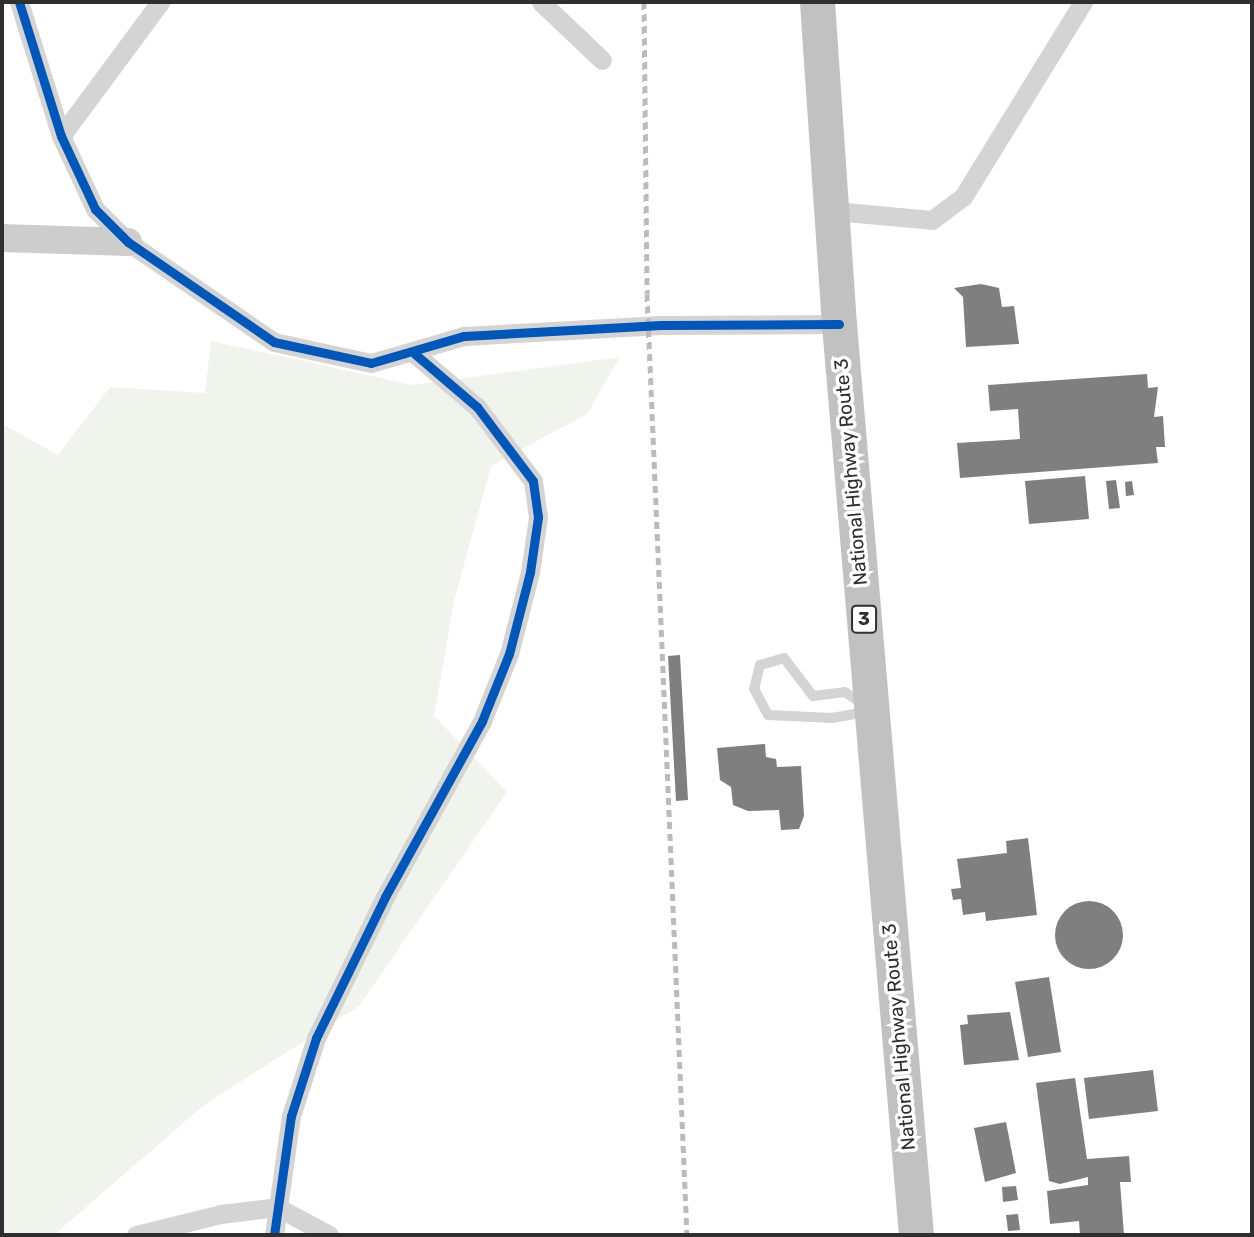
<!DOCTYPE html>
<html>
<head>
<meta charset="utf-8">
<style>
	body { margin:0 }
	#map { position:relative; width:1254px; height:1237px; overflow:hidden; background:#fff; font-family:Rubik,sans-serif }
	div>[style] { position:absolute }
	.green>* { inset:0; background:#f1f4ed }
	.building>* { inset:0; background:#7f7f7f }
	.round { border-radius:50% }
	.lane>* { height:10px; margin:-5px; padding:0 5px; transform-origin:5px; border-radius:5px; background:#d4d4d4 }
	.street>* { height:19px; margin:-9.5px; padding:0 9.5px; transform-origin:9.5px; border-radius:9.5px; background:#d4d4d4 }
	.secondary>* { height:28px; margin:-14px; padding:0 14px; transform-origin:14px; border-radius:14px; background:#cdcdcd }
	.highway>* { height:35px; margin:-17.5px; padding:0 17.5px; transform-origin:17.5px; border-radius:17.5px; background:#c1c1c1 }
	.rail>* { height:5px; margin-top:-2.5px; transform-origin:0; background:repeating-linear-gradient(90deg,#bbb 0 7px,transparent 0 12px) }
	.cycleway>* { height:9px; margin:-4.5px; padding:0 4.5px; transform-origin:4.5px; border-radius:4.5px; background:#0057b8 }
	span { translate:-50% -50%; white-space:nowrap; text-align:center; line-height:1.15; -webkit-text-stroke:7px #fff; paint-order:stroke }
	.shield-label span { padding:2px 5px; background:#fff; border:2px solid; border-radius:5px; -webkit-text-stroke-width:0 }
	.shield-label { font-size:18px; color:#2f2f2f; font-weight:700 }
	.street-label { font-size:19px; color:#2f2f2f }
	.frame { position:absolute; inset:0; border:4px solid #2f2f2f; pointer-events:none }
</style>
</head>
<body>
<div id="map">
	<div class="green">
		<i style="clip-path:polygon(211px 341px,413px 385px,620px 357px,587px 414px,491px 466px,454px 601px,434px 716px,507px 792px,359px 1006px,204px 1105px,54px 1235px,2px 1235px,2px 424px,58px 455px,110px 387px,205px 393px)"></i>
	</div>
	<div class="building">
		<i style="clip-path:polygon(981px 284px,999px 288px,1002px 307px,1014px 306px,1019px 344px,966px 347px,963px 297px,954px 288px)"></i>
		<i style="clip-path:polygon(1147px 374px,1148px 388px,1158px 387px,1154px 417px,1163px 416px,1165px 447px,1156px 447px,1158px 463px,960px 478px,957px 443px,1020px 439px,1018px 409px,990px 411px,988px 385px)"></i>
		<i style="clip-path:polygon(1085px 476px,1089px 519px,1029px 524px,1025px 481px)"></i>
		<i style="clip-path:polygon(1116px 480px,1120px 508px,1109px 509px,1106px 481px)"></i>
		<i style="clip-path:polygon(1132px 481px,1134px 495px,1126px 496px,1125px 482px)"></i>
		<i style="clip-path:polygon(680px 655px,688px 800px,676px 801px,668px 656px)"></i>
		<i style="clip-path:polygon(765px 744px,766px 757px,776px 759px,777px 767px,801px 766px,804px 816px,799px 829px,781px 830px,779px 810px,748px 811px,733px 805px,731px 787px,720px 780px,717px 748px)"></i>
		<i style="clip-path:polygon(1028px 838px,1037px 915px,986px 921px,985px 912px,963px 915px,961px 899px,953px 900px,951px 889px,961px 888px,957px 859px,1007px 853px,1006px 841px)"></i>
		<i class="round" style="left:1055px;top:901px;width:68px;height:68px"></i>
		<i style="clip-path:polygon(1049px 977px,1061px 1052px,1028px 1057px,1015px 982px)"></i>
		<i style="clip-path:polygon(1010px 1012px,1019px 1060px,964px 1065px,960px 1025px,968px 1024px,967px 1015px)"></i>
		<i style="clip-path:polygon(1153px 1070px,1158px 1111px,1089px 1119px,1084px 1078px)"></i>
		<i style="clip-path:polygon(1075px 1078px,1087px 1159px,1129px 1156px,1131px 1182px,1120px 1182px,1124px 1235px,1080px 1235px,1079px 1221px,1050px 1224px,1047px 1191px,1088px 1185px,1088px 1177px,1060px 1184px,1049px 1181px,1036px 1083px)"></i>
		<i style="clip-path:polygon(1006px 1122px,1016px 1173px,985px 1182px,974px 1128px)"></i>
		<i style="clip-path:polygon(1016px 1186px,1018px 1200px,1003px 1202px,1002px 1187px)"></i>
		<i style="clip-path:polygon(1018px 1214px,1020px 1230px,1008px 1231px,1006px 1215px)"></i>
	</div>
	<div class="lane">
		<i style="left:784px;top:658px;width:48px;rotate:52.7deg"></i>
		<i style="left:813px;top:696px;width:32px;rotate:-7deg"></i>
		<i style="left:845px;top:692px;width:33px;rotate:35deg"></i>
		<i style="left:872px;top:711px;width:41px;rotate:170.1deg"></i>
		<i style="left:832px;top:718px;width:64px;rotate:-177.3deg"></i>
		<i style="left:768px;top:715px;width:30px;rotate:-118deg"></i>
		<i style="left:754px;top:689px;width:25px;rotate:-76deg"></i>
		<i style="left:760px;top:665px;width:25px;rotate:-16deg"></i>
	</div>
	<div class="street">
		<i style="left:19px;top:2px;width:140px;rotate:72.6deg"></i>
		<i style="left:61px;top:136px;width:81px;rotate:65deg"></i>
		<i style="left:95px;top:209px;width:47px;rotate:45deg"></i>
		<i style="left:128px;top:242px;width:177px;rotate:34.4deg"></i>
		<i style="left:274px;top:342px;width:99px;rotate:12.2deg"></i>
		<i style="left:371px;top:363px;width:97px;rotate:-16.2deg"></i>
		<i style="left:464px;top:336px;width:197px;rotate:-3.2deg"></i>
		<i style="left:661px;top:325px;width:178px;rotate:-0.3deg"></i>
		<i style="left:541px;top:2px;width:84px;rotate:43.6deg"></i>
		<i style="left:61px;top:136px;width:167px;rotate:-53.5deg"></i>
		<i style="left:834px;top:211px;width:98px;rotate:5.2deg"></i>
		<i style="left:932px;top:220px;width:39px;rotate:-37deg"></i>
		<i style="left:963px;top:197px;width:229px;rotate:-58.4deg"></i>
		<i style="left:136px;top:1235px;width:88px;rotate:-13.9deg"></i>
		<i style="left:221px;top:1214px;width:56px;rotate:-7.1deg"></i>
		<i style="left:277px;top:1207px;width:59px;rotate:28.3deg"></i>
		<i style="left:274px;top:1235px;width:120px;rotate:-81.9deg"></i>
		<i style="left:291px;top:1116px;width:82px;rotate:-72.2deg"></i>
		<i style="left:316px;top:1038px;width:157px;rotate:-63.9deg"></i>
		<i style="left:385px;top:897px;width:201px;rotate:-61.1deg"></i>
		<i style="left:482px;top:721px;width:72px;rotate:-68.1deg"></i>
		<i style="left:509px;top:654px;width:85px;rotate:-75.6deg"></i>
		<i style="left:530px;top:572px;width:56px;rotate:-81.7deg"></i>
		<i style="left:538px;top:517px;width:36px;rotate:-98deg"></i>
		<i style="left:533px;top:481px;width:93px;rotate:-127.1deg"></i>
		<i style="left:477px;top:407px;width:82px;rotate:-139.5deg"></i>
	</div>
	<div class="secondary">
		<i style="left:2px;top:238px;width:126px;rotate:1.8deg"></i>
	</div>
	<div class="highway">
		<i style="left:817px;top:2px;width:323px;rotate:86.1deg"></i>
		<i style="left:839px;top:324px;width:914px;rotate:85.17deg"></i>
	</div>
	<div class="rail">
		<i style="left:644px;top:2px;width:292px;rotate:89.4deg"></i>
		<i style="left:647px;top:294px;width:942px;rotate:87.57deg"></i>
	</div>
	<div class="cycleway">
		<i style="left:19px;top:2px;width:140px;rotate:72.6deg"></i>
		<i style="left:61px;top:136px;width:81px;rotate:65deg"></i>
		<i style="left:95px;top:209px;width:47px;rotate:45deg"></i>
		<i style="left:128px;top:242px;width:177px;rotate:34.4deg"></i>
		<i style="left:274px;top:342px;width:99px;rotate:12.2deg"></i>
		<i style="left:371px;top:363px;width:97px;rotate:-16.2deg"></i>
		<i style="left:464px;top:336px;width:197px;rotate:-3.2deg"></i>
		<i style="left:661px;top:325px;width:178px;rotate:-0.3deg"></i>
		<i style="left:274px;top:1235px;width:120px;rotate:-81.9deg"></i>
		<i style="left:291px;top:1116px;width:82px;rotate:-72.2deg"></i>
		<i style="left:316px;top:1038px;width:157px;rotate:-63.9deg"></i>
		<i style="left:385px;top:897px;width:201px;rotate:-61.1deg"></i>
		<i style="left:482px;top:721px;width:72px;rotate:-68.1deg"></i>
		<i style="left:509px;top:654px;width:85px;rotate:-75.6deg"></i>
		<i style="left:530px;top:572px;width:56px;rotate:-81.7deg"></i>
		<i style="left:538px;top:517px;width:36px;rotate:-98deg"></i>
		<i style="left:533px;top:481px;width:93px;rotate:-127.1deg"></i>
		<i style="left:477px;top:407px;width:82px;rotate:-139.5deg"></i>
	</div>
	<div class="shield-label">
		<span style="left:864px;top:619px">3</span>
	</div>
	<div class="street-label">
		<span style="left:851px;top:472px;rotate:-95deg">National Highway Route 3</span>
		<span style="left:899px;top:1037px;rotate:-95deg">National Highway Route 3</span>
	</div>
	<div class="frame"></div>
</div>
</body>
</html>
